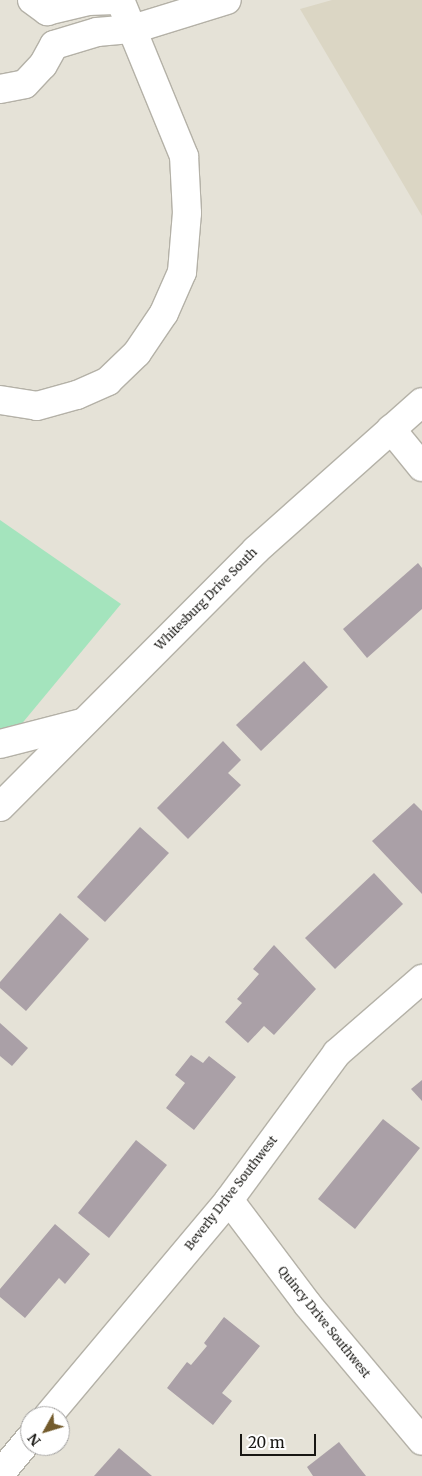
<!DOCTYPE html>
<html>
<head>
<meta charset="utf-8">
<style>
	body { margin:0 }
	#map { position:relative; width:422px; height:1476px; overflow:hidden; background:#e5e2d7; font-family:Merriweather,serif }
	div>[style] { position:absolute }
	.built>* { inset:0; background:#dbd6c4 }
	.green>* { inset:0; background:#a4e4bd }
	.building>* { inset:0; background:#aaa0a7 }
	.roads { filter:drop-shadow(1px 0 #b4b1a7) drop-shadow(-1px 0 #b4b1a7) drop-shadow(0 1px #b4b1a7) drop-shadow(0 -1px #b4b1a7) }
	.minor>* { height:28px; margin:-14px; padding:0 14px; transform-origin:14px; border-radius:14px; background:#fff }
	.major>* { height:28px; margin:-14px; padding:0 14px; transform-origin:14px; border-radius:14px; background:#fff }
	span { translate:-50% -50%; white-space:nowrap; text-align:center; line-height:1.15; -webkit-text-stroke:4.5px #fff; paint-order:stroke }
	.street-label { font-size:12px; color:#181713 }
	.north { position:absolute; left:20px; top:1406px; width:50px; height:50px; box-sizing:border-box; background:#fff; border:1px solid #a3a2a1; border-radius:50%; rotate:231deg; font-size:14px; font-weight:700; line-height:20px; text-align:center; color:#181713 }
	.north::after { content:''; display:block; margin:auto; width:18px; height:22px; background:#735b2c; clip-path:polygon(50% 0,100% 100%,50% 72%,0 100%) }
	.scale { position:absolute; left:240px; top:1434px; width:76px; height:22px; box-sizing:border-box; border:2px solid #181713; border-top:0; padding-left:6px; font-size:15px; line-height:18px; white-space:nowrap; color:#181713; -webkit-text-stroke:4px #fff; paint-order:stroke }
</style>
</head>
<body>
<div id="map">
	<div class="built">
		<i style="clip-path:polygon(332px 0,422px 0,422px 216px,300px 9px)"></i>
	</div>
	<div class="green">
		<i style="clip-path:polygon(0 520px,121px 604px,0 750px)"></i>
	</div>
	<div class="building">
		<i style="clip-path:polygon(418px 563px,422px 568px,422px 609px,367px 658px,343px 629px)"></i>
		<i style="clip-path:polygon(304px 661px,328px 687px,261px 751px,236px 725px)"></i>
		<i style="clip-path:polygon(223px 741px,241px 760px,228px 773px,241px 785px,188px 839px,157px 808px)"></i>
		<i style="clip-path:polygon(414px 803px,422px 811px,422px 894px,372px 841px)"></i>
		<i style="clip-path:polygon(140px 827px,169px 853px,105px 922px,77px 897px)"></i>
		<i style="clip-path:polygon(374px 873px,403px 904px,335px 969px,305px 938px)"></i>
		<i style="clip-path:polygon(60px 913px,89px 939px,26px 1011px,0 988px,0 982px)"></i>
		<i style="clip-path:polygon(274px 945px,316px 989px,274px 1035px,264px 1026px,248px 1043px,225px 1022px,242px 1003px,237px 999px,259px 974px,253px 969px)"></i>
		<i style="clip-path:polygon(0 1023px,28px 1048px,12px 1066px,0 1056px)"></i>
		<i style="clip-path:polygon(191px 1055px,203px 1063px,209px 1056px,236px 1077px,194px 1130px,166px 1108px,185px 1083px,175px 1075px)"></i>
		<i style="clip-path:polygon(422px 1080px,422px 1101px,411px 1089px)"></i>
		<i style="clip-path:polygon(383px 1119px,420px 1148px,355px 1229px,318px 1199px)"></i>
		<i style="clip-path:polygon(136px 1140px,167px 1165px,109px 1238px,78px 1213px)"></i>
		<i style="clip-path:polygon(55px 1224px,90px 1254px,65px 1284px,59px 1278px,25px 1318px,0 1297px,0 1289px)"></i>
		<i style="clip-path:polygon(224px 1317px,260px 1346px,222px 1393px,232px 1401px,213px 1425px,167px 1388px,187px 1362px,191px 1365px,207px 1346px,204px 1343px)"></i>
		<i style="clip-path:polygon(339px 1442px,366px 1476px,313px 1476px,307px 1467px)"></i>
		<i style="clip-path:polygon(119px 1448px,152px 1476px,94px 1476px)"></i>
	</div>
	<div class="roads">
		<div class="minor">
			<i style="left:32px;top:0;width:19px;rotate:36deg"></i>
			<i style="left:47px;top:11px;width:42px;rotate:-13.7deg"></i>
			<i style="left:88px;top:1px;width:28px;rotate:-2deg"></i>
			<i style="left:0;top:89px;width:25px;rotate:-11deg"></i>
			<i style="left:25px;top:84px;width:26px;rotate:-47deg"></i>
			<i style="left:43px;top:65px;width:23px;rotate:-61deg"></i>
			<i style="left:54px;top:45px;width:45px;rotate:-16.8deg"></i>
			<i style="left:97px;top:32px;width:36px;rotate:-5deg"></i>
			<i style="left:133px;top:29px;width:98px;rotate:-17.1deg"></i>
			<i style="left:0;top:400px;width:37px;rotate:9deg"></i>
			<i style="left:37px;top:406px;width:41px;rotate:-15.4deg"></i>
			<i style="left:77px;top:395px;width:34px;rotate:-24deg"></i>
			<i style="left:108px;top:381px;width:40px;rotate:-44deg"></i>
			<i style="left:137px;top:353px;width:48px;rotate:-56deg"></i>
			<i style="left:164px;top:313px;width:45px;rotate:-66.3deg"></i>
			<i style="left:182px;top:272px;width:59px;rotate:-85.2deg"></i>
			<i style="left:187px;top:213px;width:57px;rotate:-93deg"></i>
			<i style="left:184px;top:156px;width:169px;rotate:-112.3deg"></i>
			<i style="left:391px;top:429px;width:49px;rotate:50.8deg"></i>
			<i style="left:0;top:744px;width:85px;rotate:-14.4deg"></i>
			<i style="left:229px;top:1200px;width:131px;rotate:53deg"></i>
			<i style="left:308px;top:1305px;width:177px;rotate:50deg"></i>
			<i style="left:48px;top:1416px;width:282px;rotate:-50deg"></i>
			<i style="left:229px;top:1200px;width:182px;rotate:-53.7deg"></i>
			<i style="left:337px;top:1053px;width:113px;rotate:-41deg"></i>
			<i style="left:0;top:1474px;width:47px;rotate:-50.2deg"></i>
		</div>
		<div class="major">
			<i style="left:0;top:807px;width:363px;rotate:-45.1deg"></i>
			<i style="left:256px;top:550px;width:222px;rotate:-41.7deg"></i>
		</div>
	</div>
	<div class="street-label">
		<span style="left:206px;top:599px;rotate:-45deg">Whitesburg Drive South</span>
		<span style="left:231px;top:1193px;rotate:-52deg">Beverly Drive Southwest</span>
		<span style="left:324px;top:1322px;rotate:51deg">Quincy Drive Southwest</span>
	</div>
	<div class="north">N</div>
	<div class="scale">20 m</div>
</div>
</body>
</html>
